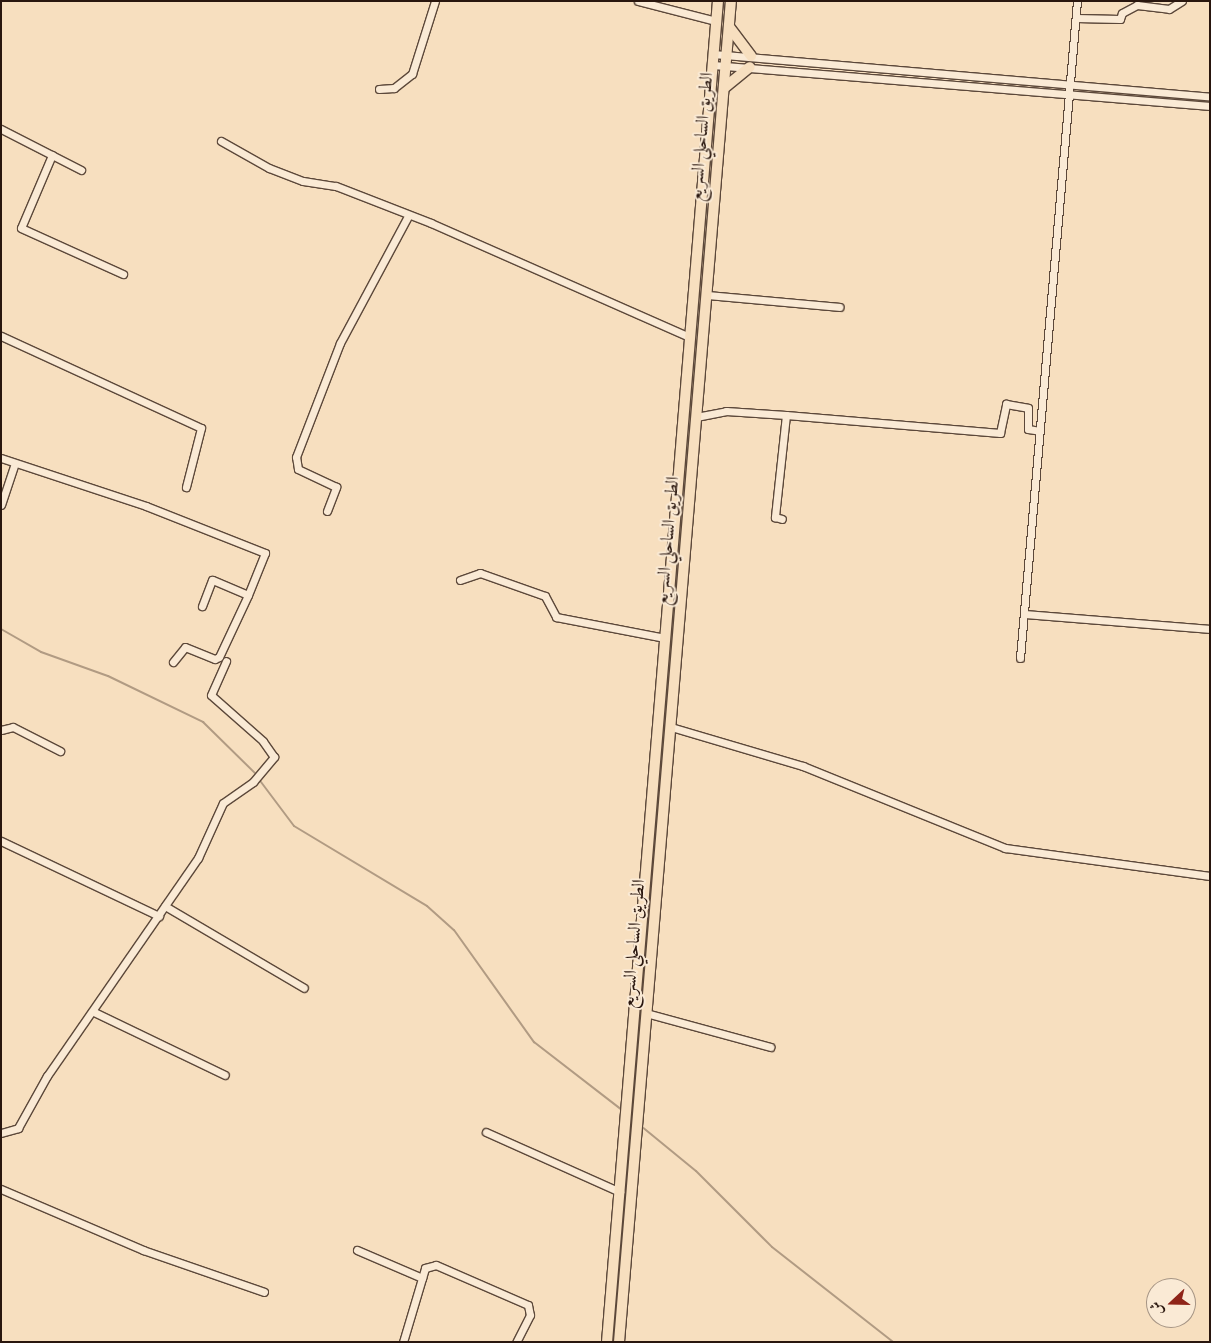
<!DOCTYPE html>
<html>
<head>
<meta charset="utf-8">
<style>
	body { margin:0 }
	#map { position:relative; width:1211px; height:1343px; overflow:hidden; background:#f7dfbf; font-family:Vollkorn,Amiri,serif }
	div>[style] { position:absolute }
	.stream>* { height:2px; margin:-1px; padding:0 1px; transform-origin:1px; border-radius:1px; background:#b19b83 }
	.roads { filter:drop-shadow(1px 0 #5c483a) drop-shadow(-1px 0 #5c483a) drop-shadow(0 1px #5c483a) drop-shadow(0 -1px #5c483a) }
	.minor>* { height:7px; margin:-3.5px; padding:0 3.5px; transform-origin:3.5px; border-radius:3.5px; background:#faead5 }
	.highway>* { height:10px; margin:-5px; padding:0 5px; transform-origin:5px; border-radius:5px; background:#f7dfbf }
	span { translate:-50% -50%; white-space:nowrap; text-align:center; line-height:1.15; -webkit-text-stroke:4px #faead5; paint-order:stroke }
	.street-label { font-size:18px; color:#29160e }
	.frame { position:absolute; inset:0; border:2px solid #29160e; pointer-events:none }
	.north { position:absolute; left:1146px; top:1278px; width:50px; height:50px; box-sizing:border-box; background:#faead5; border:1px solid #a69585; border-radius:50%; rotate:249deg; font-size:14px; font-weight:700; line-height:20px; text-align:center; color:#29160e }
	.north::after { content:''; display:block; margin:auto; width:18px; height:22px; background:#8f2418; clip-path:polygon(50% 0,100% 100%,50% 72%,0 100%) }
</style>
</head>
<body>
<div id="map">
	<div class="stream">
		<i style="left:1px;top:629px;width:46px;rotate:29.9deg"></i>
		<i style="left:41px;top:652px;width:71px;rotate:19.7deg"></i>
		<i style="left:108px;top:676px;width:106px;rotate:25.8deg"></i>
		<i style="left:203px;top:722px;width:74px;rotate:44.5deg"></i>
		<i style="left:258px;top:778px;width:60px;rotate:53.1deg"></i>
		<i style="left:294px;top:826px;width:155px;rotate:31deg"></i>
		<i style="left:427px;top:906px;width:36px;rotate:42deg"></i>
		<i style="left:454px;top:930px;width:138px;rotate:54.5deg"></i>
		<i style="left:534px;top:1042px;width:111px;rotate:37.7deg"></i>
		<i style="left:641px;top:1126px;width:71px;rotate:39.3deg"></i>
		<i style="left:696px;top:1171px;width:107px;rotate:45deg"></i>
		<i style="left:772px;top:1247px;width:154px;rotate:38.1deg"></i>
	</div>
	<div class="roads">
		<div class="minor">
			<i style="left:638px;top:1px;width:81px;rotate:14.4deg"></i>
			<i style="left:1076px;top:18px;width:44px;rotate:1.3deg"></i>
			<i style="left:1120px;top:19px;width:6px;rotate:-72deg"></i>
			<i style="left:1122px;top:13px;width:17px;rotate:-28deg"></i>
			<i style="left:1137px;top:5px;width:32px;rotate:7deg"></i>
			<i style="left:1169px;top:9px;width:15px;rotate:-32deg"></i>
			<i style="left:713px;top:54px;width:499px;rotate:4.9deg"></i>
			<i style="left:713px;top:65px;width:499px;rotate:4.7deg"></i>
			<i style="left:379px;top:89px;width:15px;rotate:-4deg"></i>
			<i style="left:394px;top:88px;width:23px;rotate:-38deg"></i>
			<i style="left:412px;top:74px;width:77px;rotate:-72.5deg"></i>
			<i style="left:1px;top:129px;width:90px;rotate:27.1deg"></i>
			<i style="left:221px;top:141px;width:55px;rotate:29.4deg"></i>
			<i style="left:269px;top:168px;width:36px;rotate:21deg"></i>
			<i style="left:303px;top:181px;width:33px;rotate:9deg"></i>
			<i style="left:336px;top:186px;width:102px;rotate:21.3deg"></i>
			<i style="left:431px;top:223px;width:282px;rotate:23.8deg"></i>
			<i style="left:52px;top:155px;width:79px;rotate:113deg"></i>
			<i style="left:21px;top:228px;width:112px;rotate:24.3deg"></i>
			<i style="left:708px;top:295px;width:132px;rotate:5.2deg"></i>
			<i style="left:1px;top:336px;width:220px;rotate:24.7deg"></i>
			<i style="left:201px;top:428px;width:61px;rotate:104.3deg"></i>
			<i style="left:786px;top:415px;width:215px;rotate:4.8deg"></i>
			<i style="left:1000px;top:433px;width:30px;rotate:-78deg"></i>
			<i style="left:1006px;top:404px;width:22px;rotate:10deg"></i>
			<i style="left:1028px;top:408px;width:21px;rotate:90deg"></i>
			<i style="left:1028px;top:429px;width:12px;rotate:9deg"></i>
			<i style="left:696px;top:417px;width:31px;rotate:-11deg"></i>
			<i style="left:726px;top:411px;width:60px;rotate:3.8deg"></i>
			<i style="left:786px;top:415px;width:103px;rotate:96.2deg"></i>
			<i style="left:775px;top:517px;width:7px;rotate:16deg"></i>
			<i style="left:1px;top:458px;width:153px;rotate:18.3deg"></i>
			<i style="left:146px;top:506px;width:128px;rotate:21.6deg"></i>
			<i style="left:265px;top:553px;width:45px;rotate:112deg"></i>
			<i style="left:248px;top:595px;width:39px;rotate:-157deg"></i>
			<i style="left:212px;top:580px;width:28px;rotate:111deg"></i>
			<i style="left:1px;top:505px;width:44px;rotate:-71.6deg"></i>
			<i style="left:327px;top:511px;width:26px;rotate:-69deg"></i>
			<i style="left:336px;top:487px;width:42px;rotate:-154.7deg"></i>
			<i style="left:298px;top:469px;width:12px;rotate:-99deg"></i>
			<i style="left:296px;top:457px;width:122px;rotate:-68.9deg"></i>
			<i style="left:340px;top:343px;width:144px;rotate:-61.8deg"></i>
			<i style="left:460px;top:580px;width:21px;rotate:-19deg"></i>
			<i style="left:480px;top:573px;width:69px;rotate:19.5deg"></i>
			<i style="left:545px;top:596px;width:24px;rotate:62deg"></i>
			<i style="left:556px;top:617px;width:111px;rotate:10.9deg"></i>
			<i style="left:1025px;top:614px;width:186px;rotate:4.6deg"></i>
			<i style="left:1020px;top:658px;width:659px;rotate:-85.04deg"></i>
			<i style="left:173px;top:662px;width:19px;rotate:-51deg"></i>
			<i style="left:185px;top:647px;width:32px;rotate:22deg"></i>
			<i style="left:215px;top:659px;width:4px;rotate:-27deg"></i>
			<i style="left:219px;top:657px;width:68px;rotate:-64.9deg"></i>
			<i style="left:671px;top:727px;width:138px;rotate:16.5deg"></i>
			<i style="left:803px;top:766px;width:218px;rotate:22.1deg"></i>
			<i style="left:1005px;top:848px;width:207px;rotate:7.8deg"></i>
			<i style="left:1px;top:730px;width:12px;rotate:-14deg"></i>
			<i style="left:13px;top:727px;width:53px;rotate:27.1deg"></i>
			<i style="left:1px;top:841px;width:175px;rotate:25.4deg"></i>
			<i style="left:165px;top:906px;width:161px;rotate:30.5deg"></i>
			<i style="left:94px;top:1012px;width:145px;rotate:25.7deg"></i>
			<i style="left:646px;top:1013px;width:129px;rotate:15.3deg"></i>
			<i style="left:486px;top:1132px;width:147px;rotate:24.1deg"></i>
			<i style="left:1px;top:1133px;width:18px;rotate:-16deg"></i>
			<i style="left:18px;top:1128px;width:60px;rotate:-60.9deg"></i>
			<i style="left:47px;top:1076px;width:265px;rotate:-55.3deg"></i>
			<i style="left:198px;top:858px;width:60px;rotate:-65.6deg"></i>
			<i style="left:223px;top:803px;width:37px;rotate:-35deg"></i>
			<i style="left:253px;top:782px;width:33px;rotate:-50deg"></i>
			<i style="left:274px;top:757px;width:19px;rotate:-125deg"></i>
			<i style="left:263px;top:741px;width:69px;rotate:-138.5deg"></i>
			<i style="left:211px;top:695px;width:37px;rotate:-66deg"></i>
			<i style="left:1px;top:1189px;width:155px;rotate:23.2deg"></i>
			<i style="left:143px;top:1250px;width:128px;rotate:19.1deg"></i>
			<i style="left:357px;top:1250px;width:71px;rotate:23.3deg"></i>
			<i style="left:403px;top:1342px;width:77px;rotate:-73.4deg"></i>
			<i style="left:425px;top:1268px;width:11px;rotate:-15deg"></i>
			<i style="left:436px;top:1265px;width:100px;rotate:23.5deg"></i>
			<i style="left:528px;top:1305px;width:10px;rotate:79deg"></i>
			<i style="left:530px;top:1315px;width:30px;rotate:117deg"></i>
		</div>
		<div class="highway">
			<i style="left:730px;top:28px;width:35px;rotate:53deg"></i>
			<i style="left:724px;top:88px;width:33px;rotate:-39deg"></i>
			<i style="left:607px;top:1342px;width:1346px;rotate:-85.27deg"></i>
			<i style="left:619px;top:1342px;width:1346px;rotate:-85.23deg"></i>
		</div>
	</div>
	<div class="street-label">
		<span style="left:703px;top:137px;rotate:-85deg">الطريق الساحلي السريع</span>
		<span style="left:669px;top:541px;rotate:-85deg">الطريق الساحلي السريع</span>
		<span style="left:635px;top:944px;rotate:-85deg">الطريق الساحلي السريع</span>
	</div>
	<div class="frame"></div>
	<div class="north">ش</div>
</div>
</body>
</html>
